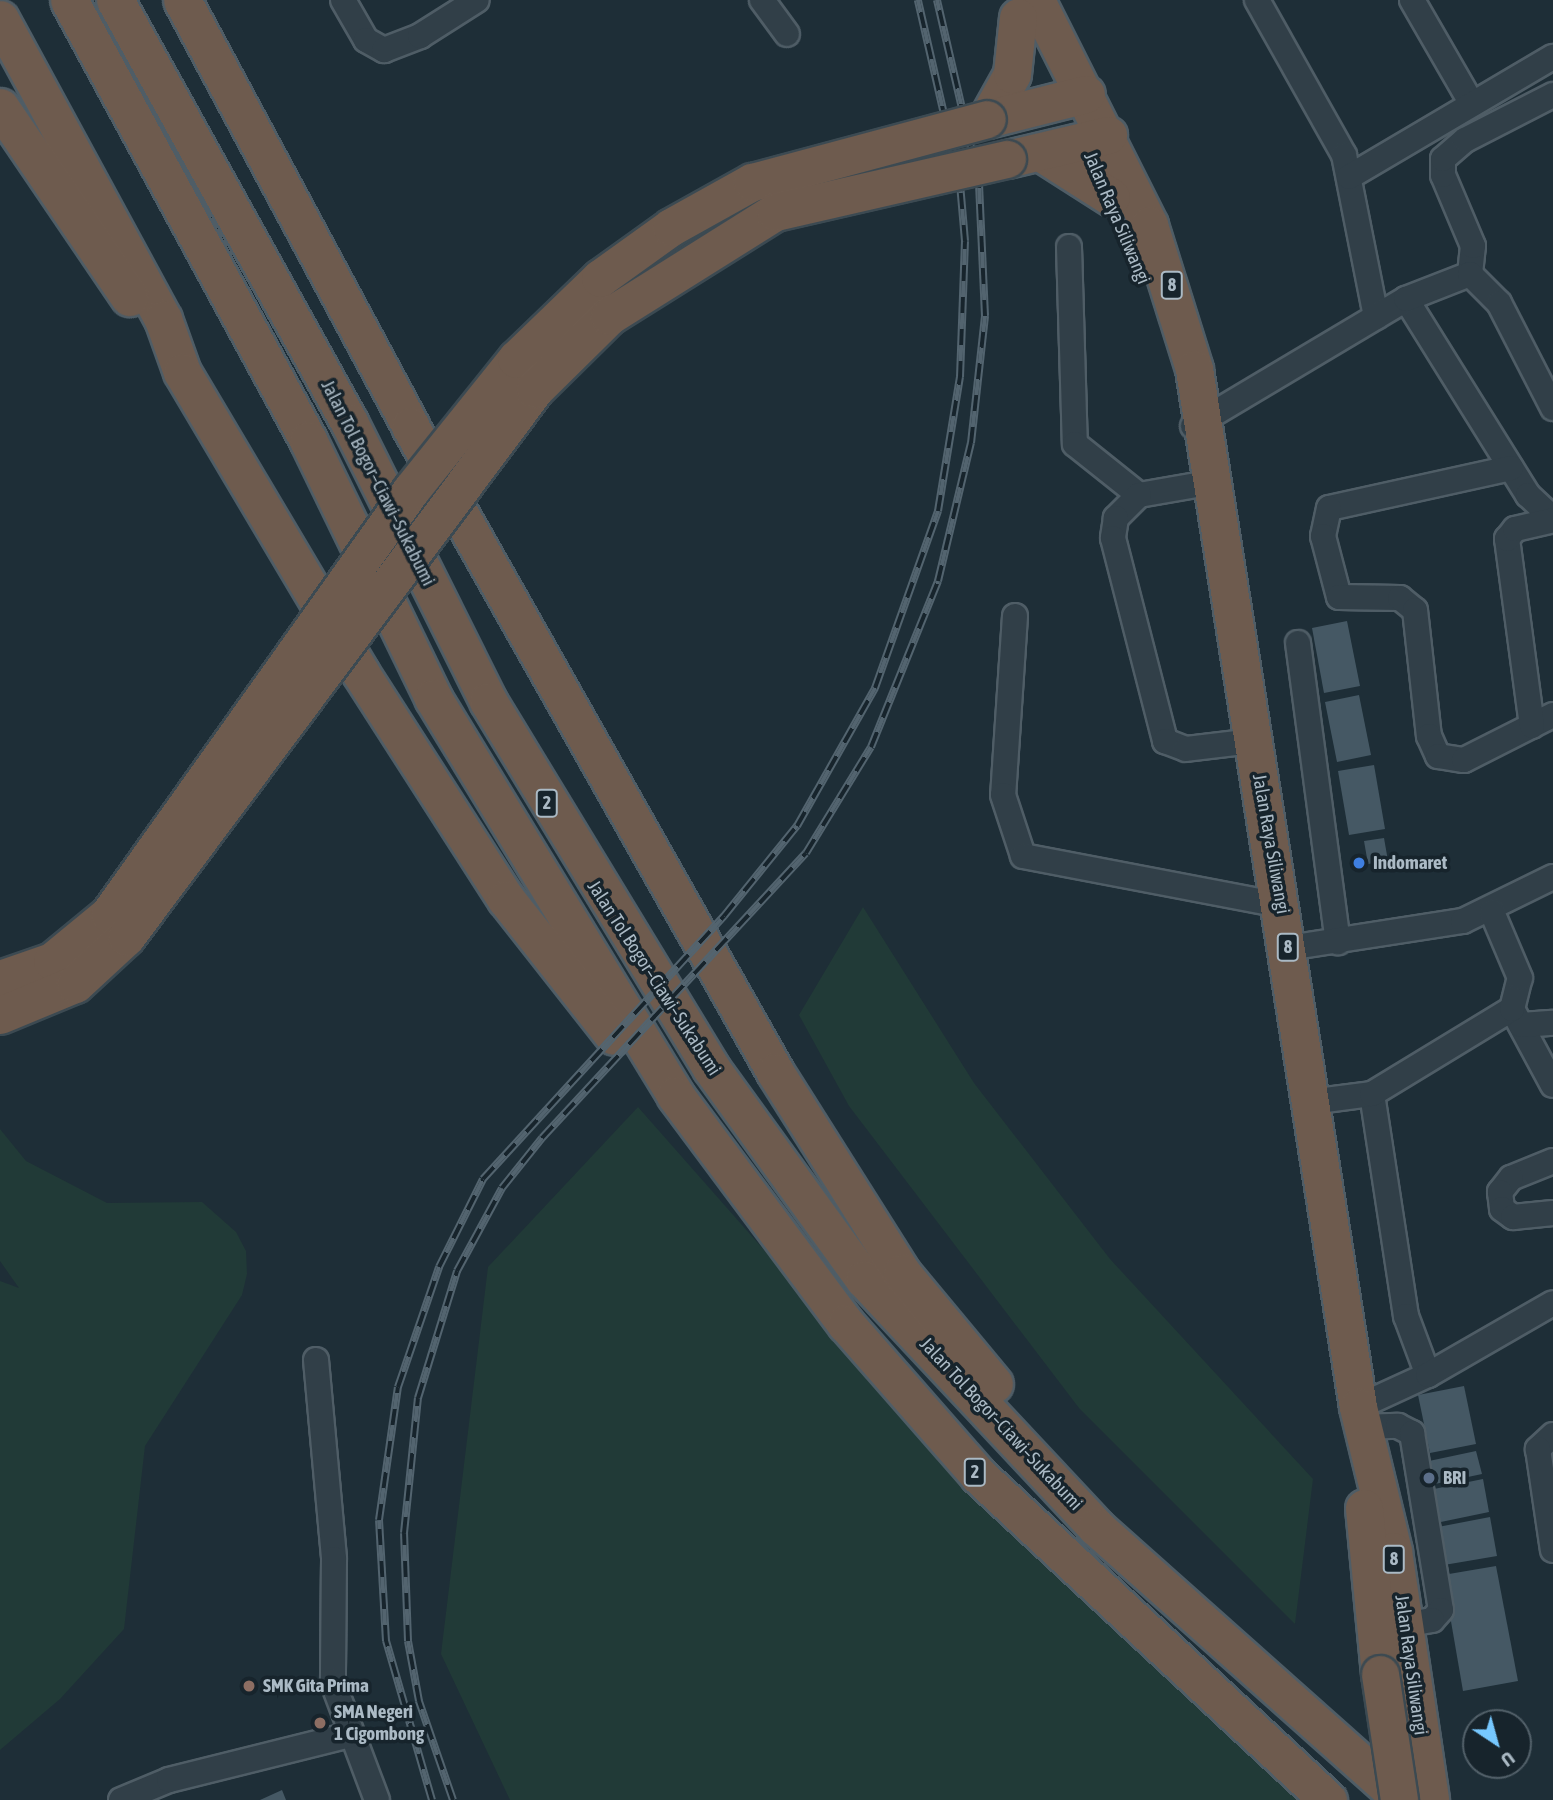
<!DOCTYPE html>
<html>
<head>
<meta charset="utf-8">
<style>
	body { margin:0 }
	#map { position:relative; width:1553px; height:1800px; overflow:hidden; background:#1e2e37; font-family:"Asap Condensed",sans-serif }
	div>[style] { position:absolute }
	.green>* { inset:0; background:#213a37 }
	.building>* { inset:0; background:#455864 }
	.roads { filter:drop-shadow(2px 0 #4f5d66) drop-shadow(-2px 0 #4f5d66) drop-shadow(0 2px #4f5d66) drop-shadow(0 -2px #4f5d66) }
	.minor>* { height:24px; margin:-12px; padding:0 12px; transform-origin:12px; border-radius:12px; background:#313f48 }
	.highway>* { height:37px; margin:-18.5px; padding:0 18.5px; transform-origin:18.5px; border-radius:18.5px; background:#6e5b4e }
	.rail>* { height:8px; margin-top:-4px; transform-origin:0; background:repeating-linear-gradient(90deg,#17242c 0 16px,#53646f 0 32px); box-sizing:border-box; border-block:2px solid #53646f }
	.bridges { filter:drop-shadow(2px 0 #3c4a52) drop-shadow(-2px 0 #3c4a52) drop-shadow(0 2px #3c4a52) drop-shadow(0 -2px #3c4a52) }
	.highway-bridge>* { height:37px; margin:-18.5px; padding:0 18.5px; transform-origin:18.5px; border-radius:18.5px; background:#6e5b4e }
	.dots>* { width:19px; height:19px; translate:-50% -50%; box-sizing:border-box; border:4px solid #17242c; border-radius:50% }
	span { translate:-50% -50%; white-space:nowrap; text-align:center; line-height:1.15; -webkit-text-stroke:7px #17242c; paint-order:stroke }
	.shield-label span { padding:2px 5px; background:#17242c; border:2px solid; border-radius:5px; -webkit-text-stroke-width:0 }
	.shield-label { font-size:18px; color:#abbac5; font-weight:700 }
	.street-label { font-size:19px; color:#abbac5 }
	.poi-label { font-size:19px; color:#abbac5; font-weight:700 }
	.left { translate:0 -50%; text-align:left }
	.north { position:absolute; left:1462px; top:1709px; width:70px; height:70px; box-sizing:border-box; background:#17242c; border:2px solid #526069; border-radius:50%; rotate:144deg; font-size:19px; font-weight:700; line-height:28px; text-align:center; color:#abbac5 }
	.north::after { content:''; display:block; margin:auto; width:24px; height:32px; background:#76c8ff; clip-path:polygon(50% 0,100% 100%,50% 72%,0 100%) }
</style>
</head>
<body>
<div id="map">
	<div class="green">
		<i style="clip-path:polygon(863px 907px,974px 1083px,1110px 1259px,1313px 1479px,1295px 1624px,1079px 1408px,849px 1106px,799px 1015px)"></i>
		<i style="clip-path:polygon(638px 1107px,957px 1469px,1130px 1643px,1306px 1800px,510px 1800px,441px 1654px,488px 1267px)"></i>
		<i style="clip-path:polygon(0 1129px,26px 1161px,107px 1203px,202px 1202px,236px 1232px,246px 1251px,247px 1274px,242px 1295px,145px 1446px,124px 1629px,60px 1699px,0 1750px,0 1281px,19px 1288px,0 1261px)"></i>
	</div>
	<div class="building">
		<i style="clip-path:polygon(1347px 621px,1360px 686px,1324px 693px,1312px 628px)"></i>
		<i style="clip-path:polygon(1359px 695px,1371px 755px,1337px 762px,1325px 702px)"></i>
		<i style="clip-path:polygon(1374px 765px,1385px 829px,1349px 835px,1338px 771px)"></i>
		<i style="clip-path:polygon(1384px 838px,1388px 861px,1368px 864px,1364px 841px)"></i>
		<i style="clip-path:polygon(1464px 1386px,1476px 1444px,1430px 1453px,1418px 1395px)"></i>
		<i style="clip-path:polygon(1476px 1451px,1482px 1474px,1435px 1484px,1429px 1461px)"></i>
		<i style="clip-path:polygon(1483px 1479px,1489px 1512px,1436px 1523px,1429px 1490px)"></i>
		<i style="clip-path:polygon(1490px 1517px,1497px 1556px,1444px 1565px,1438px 1527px)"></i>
		<i style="clip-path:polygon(1496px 1566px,1518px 1681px,1463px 1691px,1443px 1575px)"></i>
		<i style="clip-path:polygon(282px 1790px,286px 1800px,260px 1800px)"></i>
	</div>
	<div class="roads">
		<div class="minor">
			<i style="left:343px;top:0;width:46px;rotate:60.1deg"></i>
			<i style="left:366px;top:40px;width:21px;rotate:29deg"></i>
			<i style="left:384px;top:50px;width:39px;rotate:-21deg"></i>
			<i style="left:420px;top:36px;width:67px;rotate:-32.3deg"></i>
			<i style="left:762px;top:0;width:42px;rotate:53.7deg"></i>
			<i style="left:1257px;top:0;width:178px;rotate:60.7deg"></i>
			<i style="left:1344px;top:155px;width:165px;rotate:78.8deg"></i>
			<i style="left:1412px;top:0;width:120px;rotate:60deg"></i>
			<i style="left:1349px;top:177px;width:237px;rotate:-30.5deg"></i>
			<i style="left:1069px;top:247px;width:197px;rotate:88.3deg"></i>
			<i style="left:1075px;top:444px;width:82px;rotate:38.6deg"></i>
			<i style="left:1470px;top:274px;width:28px;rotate:-84deg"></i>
			<i style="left:1473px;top:246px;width:77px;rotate:-112.9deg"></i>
			<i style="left:1443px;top:175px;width:16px;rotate:-90deg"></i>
			<i style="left:1443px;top:159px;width:29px;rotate:-41deg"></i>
			<i style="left:1465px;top:140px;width:99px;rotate:-27.1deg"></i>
			<i style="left:1406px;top:299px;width:231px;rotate:58.1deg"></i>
			<i style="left:1528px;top:495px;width:34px;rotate:43deg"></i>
			<i style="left:1193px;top:426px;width:248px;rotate:-30.8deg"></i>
			<i style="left:1406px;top:299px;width:69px;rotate:-21.3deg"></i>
			<i style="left:1470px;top:274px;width:41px;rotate:45deg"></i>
			<i style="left:1499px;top:303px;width:118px;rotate:62.8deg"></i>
			<i style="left:1511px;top:468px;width:186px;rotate:167.6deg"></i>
			<i style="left:1329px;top:508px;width:29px;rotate:102deg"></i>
			<i style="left:1323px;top:536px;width:63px;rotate:75.3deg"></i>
			<i style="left:1339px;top:597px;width:61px;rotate:0.9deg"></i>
			<i style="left:1400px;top:598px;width:19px;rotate:39deg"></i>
			<i style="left:1415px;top:610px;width:127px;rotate:83.7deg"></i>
			<i style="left:1429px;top:736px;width:22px;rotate:66deg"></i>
			<i style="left:1438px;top:756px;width:26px;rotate:9deg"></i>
			<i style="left:1464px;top:760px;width:100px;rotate:-26.8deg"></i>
			<i style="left:1208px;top:483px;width:70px;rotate:170.1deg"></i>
			<i style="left:1139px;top:495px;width:33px;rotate:135deg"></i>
			<i style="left:1116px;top:518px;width:20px;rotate:99deg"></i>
			<i style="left:1113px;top:538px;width:210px;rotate:75.6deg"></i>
			<i style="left:1165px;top:741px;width:22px;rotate:21deg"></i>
			<i style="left:1186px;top:749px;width:67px;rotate:-6.8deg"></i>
			<i style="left:1015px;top:616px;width:179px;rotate:93.8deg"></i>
			<i style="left:1003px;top:795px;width:64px;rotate:71.8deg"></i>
			<i style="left:1023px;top:856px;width:263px;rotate:10.8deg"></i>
			<i style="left:1298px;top:643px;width:302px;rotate:82.4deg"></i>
			<i style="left:1532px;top:726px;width:189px;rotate:-97.6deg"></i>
			<i style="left:1507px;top:539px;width:13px;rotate:-51deg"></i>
			<i style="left:1515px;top:529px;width:39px;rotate:-13deg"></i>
			<i style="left:1288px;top:948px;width:177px;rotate:-8.8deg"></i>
			<i style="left:1463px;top:921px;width:100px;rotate:-26.1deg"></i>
			<i style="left:1512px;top:1009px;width:86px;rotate:61.7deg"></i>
			<i style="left:1521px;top:1025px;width:32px;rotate:-4deg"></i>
			<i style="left:1372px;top:1094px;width:225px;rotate:81.3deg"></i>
			<i style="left:1406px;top:1316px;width:63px;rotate:69.6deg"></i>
			<i style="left:1310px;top:1102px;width:63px;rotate:-7.4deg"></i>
			<i style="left:1372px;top:1094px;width:164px;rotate:-31.3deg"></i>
			<i style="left:1512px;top:1009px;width:32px;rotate:-76deg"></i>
			<i style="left:1520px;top:978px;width:72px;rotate:-113deg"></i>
			<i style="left:1553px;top:1161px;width:45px;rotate:158deg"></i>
			<i style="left:1511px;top:1178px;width:18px;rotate:128deg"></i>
			<i style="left:1500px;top:1192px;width:17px;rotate:83deg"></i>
			<i style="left:1502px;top:1209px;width:14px;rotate:36deg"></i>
			<i style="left:1513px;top:1217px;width:40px;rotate:-5.7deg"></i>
			<i style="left:316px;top:1360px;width:200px;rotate:84.8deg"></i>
			<i style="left:334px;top:1559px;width:124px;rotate:90.5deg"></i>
			<i style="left:333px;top:1683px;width:125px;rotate:69.4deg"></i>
			<i style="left:1358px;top:1407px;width:77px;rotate:-24.6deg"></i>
			<i style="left:1428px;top:1375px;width:144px;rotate:-29.9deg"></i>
			<i style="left:1361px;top:1427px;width:37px;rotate:-2deg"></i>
			<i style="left:1398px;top:1426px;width:16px;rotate:27deg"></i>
			<i style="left:1412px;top:1433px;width:179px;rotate:80.7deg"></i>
			<i style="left:1441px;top:1610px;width:13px;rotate:132deg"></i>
			<i style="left:1432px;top:1620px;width:27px;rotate:170deg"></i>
			<i style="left:1553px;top:1435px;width:21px;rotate:137deg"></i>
			<i style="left:1538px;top:1449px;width:102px;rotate:81.6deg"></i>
			<i style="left:121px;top:1800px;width:52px;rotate:-22.6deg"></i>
			<i style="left:169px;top:1780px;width:186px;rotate:-14deg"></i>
		</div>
		<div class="highway">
			<i style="left:69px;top:0;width:501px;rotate:61.49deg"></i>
			<i style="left:308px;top:440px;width:287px;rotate:64.1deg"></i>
			<i style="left:433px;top:698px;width:465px;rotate:58.6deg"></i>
			<i style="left:675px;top:1095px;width:286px;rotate:53.3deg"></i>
			<i style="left:846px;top:1324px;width:201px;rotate:48.8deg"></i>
			<i style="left:978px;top:1475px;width:478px;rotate:42.9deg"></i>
			<i style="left:115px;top:0;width:483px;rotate:61deg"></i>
			<i style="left:349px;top:422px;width:312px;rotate:63.5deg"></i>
			<i style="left:488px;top:701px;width:429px;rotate:58.7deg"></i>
			<i style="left:711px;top:1068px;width:261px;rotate:54.1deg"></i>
			<i style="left:864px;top:1279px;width:340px;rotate:46.9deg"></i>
			<i style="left:1096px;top:1527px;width:410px;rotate:41.7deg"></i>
			<i style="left:182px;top:0;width:483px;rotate:61.8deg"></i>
			<i style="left:410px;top:426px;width:742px;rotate:60.53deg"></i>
			<i style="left:775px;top:1072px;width:238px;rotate:57.7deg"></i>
			<i style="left:902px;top:1273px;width:144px;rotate:50.3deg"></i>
			<i style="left:1036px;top:0;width:252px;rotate:63.3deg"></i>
			<i style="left:1149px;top:225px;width:151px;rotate:72.6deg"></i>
			<i style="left:1194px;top:369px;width:1051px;rotate:81.02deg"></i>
			<i style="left:1358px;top:1407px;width:148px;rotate:76.3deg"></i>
			<i style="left:1393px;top:1551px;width:252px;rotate:81.5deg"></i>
			<i style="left:0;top:19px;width:341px;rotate:61.5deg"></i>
			<i style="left:163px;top:319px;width:56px;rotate:70.3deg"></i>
			<i style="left:182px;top:372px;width:349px;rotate:59.3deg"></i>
			<i style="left:360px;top:672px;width:270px;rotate:57.3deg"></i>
			<i style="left:506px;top:899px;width:174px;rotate:51.8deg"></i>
			<i style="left:0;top:107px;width:230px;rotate:55.8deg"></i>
			<i style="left:987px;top:119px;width:51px;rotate:-60.9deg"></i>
			<i style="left:1012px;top:74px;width:57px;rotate:-84deg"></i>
			<i style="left:987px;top:119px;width:102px;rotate:-14.2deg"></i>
			<i style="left:1040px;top:152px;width:84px;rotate:32.4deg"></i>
			<i style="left:1007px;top:159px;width:104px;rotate:-13.4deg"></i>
			<i style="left:1364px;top:1508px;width:167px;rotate:84.5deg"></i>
		</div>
	</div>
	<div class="rail">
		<i style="left:432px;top:1800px;width:166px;rotate:-106.1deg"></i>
		<i style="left:386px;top:1641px;width:121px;rotate:-93.3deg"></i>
		<i style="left:379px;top:1520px;width:134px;rotate:-81.9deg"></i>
		<i style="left:398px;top:1387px;width:127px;rotate:-71.1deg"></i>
		<i style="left:439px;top:1267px;width:98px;rotate:-63.4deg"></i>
		<i style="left:483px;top:1179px;width:357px;rotate:-47.5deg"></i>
		<i style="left:724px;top:916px;width:116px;rotate:-51deg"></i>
		<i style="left:797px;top:826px;width:159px;rotate:-60.5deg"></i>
		<i style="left:875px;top:688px;width:188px;rotate:-70.4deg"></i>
		<i style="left:938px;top:511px;width:136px;rotate:-80.7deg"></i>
		<i style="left:960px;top:377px;width:136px;rotate:-87.9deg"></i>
		<i style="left:965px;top:241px;width:57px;rotate:-95deg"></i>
		<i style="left:960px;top:184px;width:189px;rotate:-102.9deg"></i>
		<i style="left:453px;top:1800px;width:105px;rotate:-109deg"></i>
		<i style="left:419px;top:1701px;width:61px;rotate:-100.4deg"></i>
		<i style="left:408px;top:1641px;width:108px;rotate:-92.1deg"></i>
		<i style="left:404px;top:1533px;width:136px;rotate:-84.1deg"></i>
		<i style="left:418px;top:1398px;width:133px;rotate:-72.9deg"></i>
		<i style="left:457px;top:1271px;width:94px;rotate:-61.5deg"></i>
		<i style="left:502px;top:1188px;width:64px;rotate:-51.3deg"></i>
		<i style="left:542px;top:1138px;width:388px;rotate:-47.2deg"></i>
		<i style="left:806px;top:853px;width:124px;rotate:-58.5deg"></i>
		<i style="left:871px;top:747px;width:179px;rotate:-68deg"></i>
		<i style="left:938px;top:581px;width:142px;rotate:-76.6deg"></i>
		<i style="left:971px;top:443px;width:128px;rotate:-83.7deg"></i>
		<i style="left:985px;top:316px;width:134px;rotate:-92.6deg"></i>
		<i style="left:979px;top:182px;width:187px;rotate:-103deg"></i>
	</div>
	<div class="bridges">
		<div class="highway-bridge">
			<i style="left:0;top:979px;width:55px;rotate:-19.1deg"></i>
			<i style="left:52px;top:961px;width:74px;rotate:-39.5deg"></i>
			<i style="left:109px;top:914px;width:521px;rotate:-54.54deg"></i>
			<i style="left:411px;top:490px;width:168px;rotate:-51.3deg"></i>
			<i style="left:516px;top:359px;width:117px;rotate:-44deg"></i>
			<i style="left:600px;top:278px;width:87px;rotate:-35.7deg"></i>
			<i style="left:671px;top:227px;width:93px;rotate:-29.1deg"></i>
			<i style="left:752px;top:182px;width:243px;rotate:-15deg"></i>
			<i style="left:0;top:1015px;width:81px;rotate:-22.5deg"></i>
			<i style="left:75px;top:984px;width:69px;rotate:-42.7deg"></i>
			<i style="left:126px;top:937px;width:684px;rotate:-53.26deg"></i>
			<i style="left:535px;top:389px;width:104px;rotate:-44.6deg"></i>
			<i style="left:609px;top:316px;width:196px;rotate:-32.1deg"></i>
			<i style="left:775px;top:212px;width:238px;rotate:-12.9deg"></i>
			<i style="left:1380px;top:1674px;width:127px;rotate:81.4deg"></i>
		</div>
	</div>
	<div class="dots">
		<i style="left:1359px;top:863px;background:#3f7fe0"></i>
		<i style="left:1429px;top:1478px;background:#5c6f8a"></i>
		<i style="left:249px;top:1686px;background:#8d6e63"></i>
		<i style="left:320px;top:1723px;background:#8d6e63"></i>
	</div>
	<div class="shield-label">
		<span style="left:1172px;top:285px">8</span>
		<span style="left:547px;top:803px">2</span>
		<span style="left:1288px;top:947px">8</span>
		<span style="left:975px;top:1472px">2</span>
		<span style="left:1394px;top:1559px">8</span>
	</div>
	<div class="street-label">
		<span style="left:1117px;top:218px;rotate:67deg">Jalan Raya Siliwangi</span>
		<span style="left:378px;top:483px;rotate:63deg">Jalan Tol Bogor–Ciawi–Sukabumi</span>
		<span style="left:1271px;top:844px;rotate:80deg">Jalan Raya Siliwangi</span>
		<span style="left:654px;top:978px;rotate:57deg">Jalan Tol Bogor–Ciawi–Sukabumi</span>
		<span style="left:1001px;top:1424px;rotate:47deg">Jalan Tol Bogor–Ciawi–Sukabumi</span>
		<span style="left:1411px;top:1665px;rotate:82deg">Jalan Raya Siliwangi</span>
	</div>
	<div class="poi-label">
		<span class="left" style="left:1373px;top:863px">Indomaret</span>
		<span class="left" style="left:1443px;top:1478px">BRI</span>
		<span class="left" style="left:263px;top:1686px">SMK Gita Prima</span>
		<span class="left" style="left:334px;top:1723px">SMA Negeri<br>1 Cigombong</span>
	</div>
	<div class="north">U</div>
</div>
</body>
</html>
